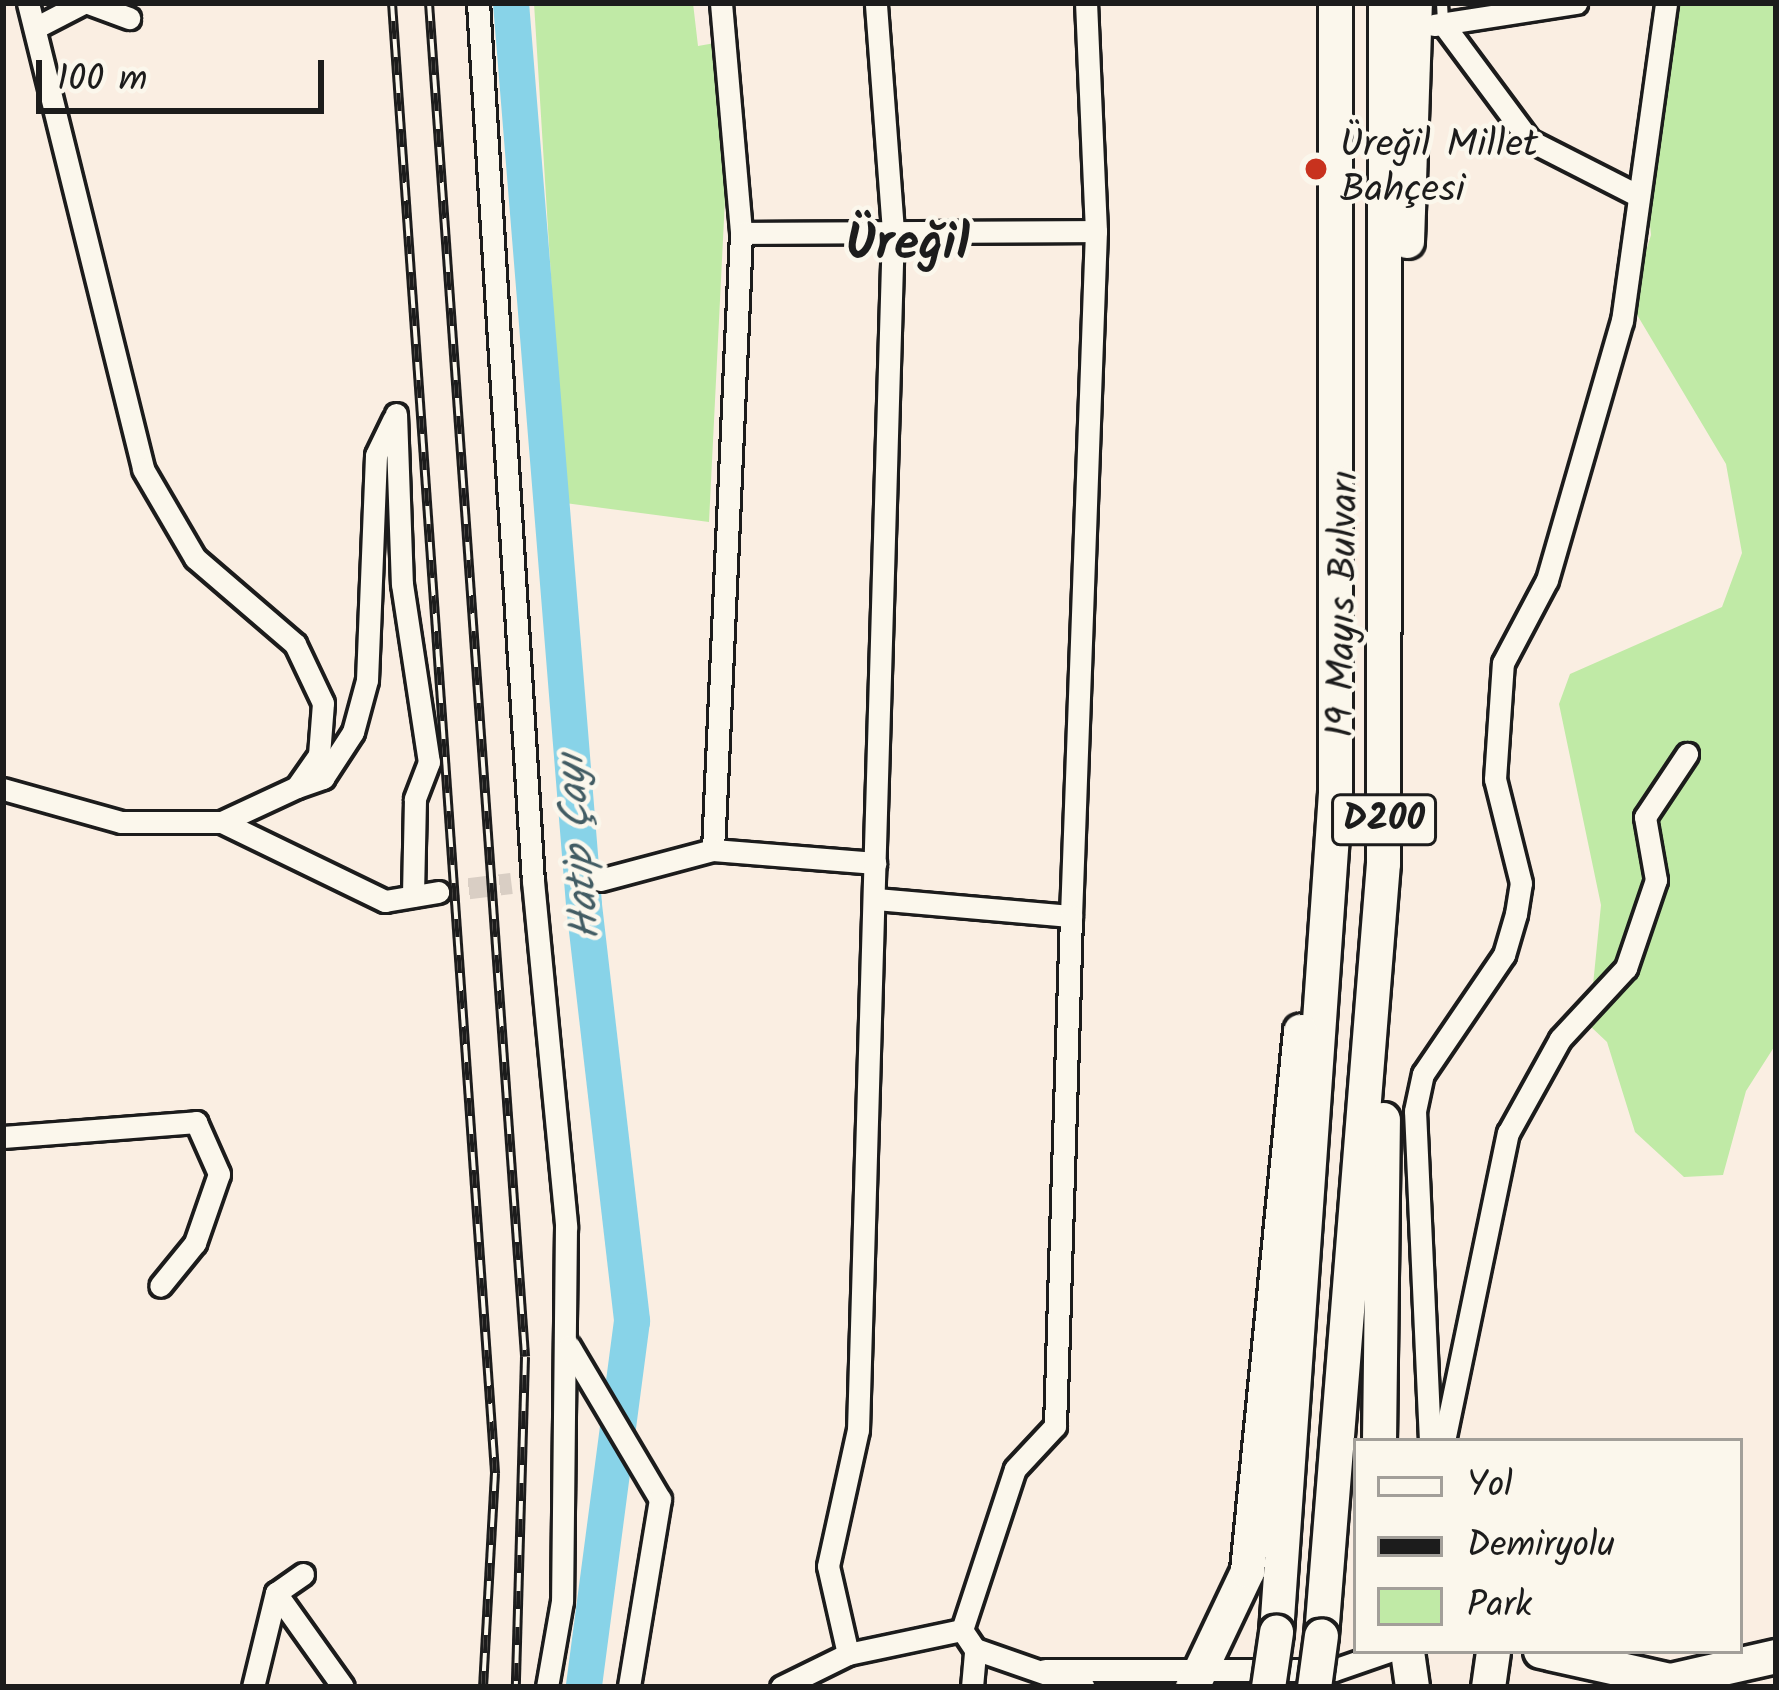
<!DOCTYPE html>
<html>
<head>
<meta charset="utf-8">
<style>
	body { margin:0 }
	#map { position:relative; width:1779px; height:1690px; overflow:hidden; background:#faeee2; font-family:Kalam,sans-serif }
	div>[style] { position:absolute }
	.green>* { inset:0; background:#c0eaa6 }
	.river>* { height:36px; margin:-18px; padding:0 18px; transform-origin:18px; border-radius:18px; background:#88d3e8 }
	.minor-tunnel>* { height:21px; margin-top:-10.5px; transform-origin:0; background:repeating-linear-gradient(90deg,#d9cec4 0 21px,transparent 0 31px) }
	.roads { filter:drop-shadow(3px 0 #1c1c1c) drop-shadow(-3px 0 #1c1c1c) drop-shadow(0 3px #1c1c1c) drop-shadow(0 -3px #1c1c1c) }
	.service>* { height:10px; margin:-5px; padding:0 5px; transform-origin:5px; border-radius:5px; background:#fbf7ec }
	.minor>* { height:21px; margin:-10.5px; padding:0 10.5px; transform-origin:10.5px; border-radius:10.5px; background:#fbf7ec }
	.primary>* { height:33px; margin:-16.5px; padding:0 16.5px; transform-origin:16.5px; border-radius:16.5px; background:#fbf7ec }
	.trunk>* { height:33px; margin:-16.5px; padding:0 16.5px; transform-origin:16.5px; border-radius:16.5px; background:#fbf7ec }
	.rail>* { height:10px; margin-top:-5px; transform-origin:0; background:repeating-linear-gradient(90deg,#fbf7ec 0 18px,#1c1c1c 0 36px); box-sizing:border-box; border-block:3px solid #1c1c1c }
	.bridges { filter:drop-shadow(3px 0 #1c1c1c) drop-shadow(-3px 0 #1c1c1c) drop-shadow(0 3px #1c1c1c) drop-shadow(0 -3px #1c1c1c) }
	.trunk-bridge>* { height:33px; margin:-16.5px; padding:0 16.5px; transform-origin:16.5px; border-radius:16.5px; background:#fbf7ec }
	.dots>* { width:33px; height:33px; translate:-50% -50%; box-sizing:border-box; border:6px solid #fbf7ec; border-radius:50% }
	span { translate:-50% -50%; white-space:nowrap; text-align:center; line-height:1.15; -webkit-text-stroke:9px #fbf7ec; paint-order:stroke }
	.shield-label span { padding:3px 9px; background:#fbf7ec; border:3px solid; border-radius:9px; -webkit-text-stroke-width:0 }
	.shield-label { font-size:36px; color:#1c1c1c; font-weight:700 }
	.poi-label { font-size:39px; color:#1c1c1c }
	.left { translate:0 -50%; text-align:left }
	.street-label { font-size:39px; color:#1c1c1c }
	.water-label { font-size:42px; color:#425c63; font-style:italic }
	.district-label { font-size:51px; color:#1c1c1c; font-weight:700 }
	.frame { position:absolute; inset:0; border:6px solid #1c1c1c; pointer-events:none }
	.legend { position:absolute; left:1353px; top:1438px; width:390px; height:216px; box-sizing:border-box; background:#fbf7ec; border:3px solid #a29f99; margin:0; padding:15px 21px; list-style:none; font-size:36px; color:#1c1c1c }
	.legend li { display:flex; align-items:center; gap:24px; height:60px }
	.legend b { width:60px; border:3px solid #a29f99 }
	.scale { position:absolute; left:36px; top:60px; width:288px; height:54px; box-sizing:border-box; border:6px solid #1c1c1c; border-top:0; padding-left:15px; font-size:36px; line-height:42px; white-space:nowrap; color:#1c1c1c; -webkit-text-stroke:9px #fbf7ec; paint-order:stroke }
</style>
</head>
<body>
<div id="map">
	<div class="green">
		<i style="clip-path:polygon(534px 3px,693px 3px,698px 46px,715px 43px,726px 179px,709px 522px,565px 503px)"></i>
		<i style="clip-path:polygon(1679px 3px,1776px 3px,1776px 1044px,1746px 1091px,1723px 1175px,1684px 1177px,1635px 1132px,1607px 1042px,1589px 1025px,1601px 905px,1559px 704px,1570px 674px,1722px 607px,1742px 553px,1726px 464px,1630px 303px,1651px 235px,1647px 193px)"></i>
	</div>
	<div class="river">
		<i style="left:511px;top:3px;width:905px;rotate:85.37deg"></i>
		<i style="left:584px;top:905px;width:419px;rotate:83.4deg"></i>
		<i style="left:632px;top:1321px;width:369px;rotate:97.5deg"></i>
	</div>
	<div class="minor-tunnel">
		<i style="left:438px;top:892px;width:74px;rotate:-7deg"></i>
	</div>
	<div class="roads">
		<div class="service">
			<i style="left:1442px;top:3px;width:21px;rotate:87deg"></i>
		</div>
		<div class="minor">
			<i style="left:28px;top:3px;width:480px;rotate:76.1deg"></i>
			<i style="left:143px;top:469px;width:103px;rotate:59.7deg"></i>
			<i style="left:195px;top:558px;width:132px;rotate:40.7deg"></i>
			<i style="left:295px;top:644px;width:65px;rotate:64.6deg"></i>
			<i style="left:323px;top:703px;width:52px;rotate:94.4deg"></i>
			<i style="left:319px;top:755px;width:39px;rotate:125deg"></i>
			<i style="left:297px;top:787px;width:83px;rotate:155deg"></i>
			<i style="left:222px;top:822px;width:181px;rotate:25.9deg"></i>
			<i style="left:385px;top:901px;width:54px;rotate:-9.6deg"></i>
			<i style="left:88px;top:3px;width:44px;rotate:20.1deg"></i>
			<i style="left:478px;top:3px;width:880px;rotate:86.42deg"></i>
			<i style="left:533px;top:881px;width:347px;rotate:84.5deg"></i>
			<i style="left:566px;top:1226px;width:375px;rotate:90.6deg"></i>
			<i style="left:562px;top:1601px;width:87px;rotate:99.9deg"></i>
			<i style="left:721px;top:3px;width:231px;rotate:85deg"></i>
			<i style="left:741px;top:233px;width:355px;rotate:-0.3deg"></i>
			<i style="left:1443px;top:24px;width:144px;rotate:53.4deg"></i>
			<i style="left:1529px;top:140px;width:123px;rotate:27deg"></i>
			<i style="left:1434px;top:25px;width:144px;rotate:-8.8deg"></i>
			<i style="left:35px;top:28px;width:54px;rotate:-27.5deg"></i>
			<i style="left:396px;top:414px;width:170px;rotate:88deg"></i>
			<i style="left:402px;top:584px;width:180px;rotate:81.4deg"></i>
			<i style="left:429px;top:762px;width:40px;rotate:111deg"></i>
			<i style="left:415px;top:799px;width:97px;rotate:91.2deg"></i>
			<i style="left:297px;top:787px;width:28px;rotate:-19deg"></i>
			<i style="left:323px;top:778px;width:55px;rotate:-56.9deg"></i>
			<i style="left:353px;top:732px;width:54px;rotate:-74.9deg"></i>
			<i style="left:367px;top:680px;width:225px;rotate:-87.7deg"></i>
			<i style="left:376px;top:455px;width:39px;rotate:-64deg"></i>
			<i style="left:3px;top:789px;width:123px;rotate:15.6deg"></i>
			<i style="left:121px;top:822px;width:101px"></i>
			<i style="left:713px;top:850px;width:618px;rotate:-87.4deg"></i>
			<i style="left:600px;top:880px;width:117px;rotate:-14.9deg"></i>
			<i style="left:713px;top:850px;width:163px;rotate:4.6deg"></i>
			<i style="left:875px;top:899px;width:197px;rotate:5deg"></i>
			<i style="left:1071px;top:916px;width:685px;rotate:-87.91deg"></i>
			<i style="left:1096px;top:231px;width:228px;rotate:-92.5deg"></i>
			<i style="left:3px;top:1137px;width:194px;rotate:-4.4deg"></i>
			<i style="left:196px;top:1122px;width:57px;rotate:66.1deg"></i>
			<i style="left:219px;top:1174px;width:73px;rotate:109.2deg"></i>
			<i style="left:195px;top:1243px;width:55px;rotate:129.1deg"></i>
			<i style="left:569px;top:1346px;width:178px;rotate:59.3deg"></i>
			<i style="left:660px;top:1499px;width:191px;rotate:99.4deg"></i>
			<i style="left:1430px;top:1441px;width:330px;rotate:-92.6deg"></i>
			<i style="left:1415px;top:1111px;width:38px;rotate:-78deg"></i>
			<i style="left:1423px;top:1074px;width:144px;rotate:-55.8deg"></i>
			<i style="left:1504px;top:955px;width:43px;rotate:-73.7deg"></i>
			<i style="left:1516px;top:914px;width:31px;rotate:-81deg"></i>
			<i style="left:1521px;top:883px;width:107px;rotate:-104deg"></i>
			<i style="left:1495px;top:779px;width:116px;rotate:-86.1deg"></i>
			<i style="left:1503px;top:663px;width:94px;rotate:-62.1deg"></i>
			<i style="left:1547px;top:580px;width:270px;rotate:-73.9deg"></i>
			<i style="left:1622px;top:321px;width:321px;rotate:-82.1deg"></i>
			<i style="left:1444px;top:1441px;width:315px;rotate:-78.3deg"></i>
			<i style="left:1508px;top:1133px;width:107px;rotate:-61deg"></i>
			<i style="left:1560px;top:1039px;width:97px;rotate:-47.1deg"></i>
			<i style="left:1626px;top:968px;width:93px;rotate:-71.2deg"></i>
			<i style="left:1656px;top:880px;width:64px;rotate:-99.9deg"></i>
			<i style="left:1645px;top:817px;width:76px;rotate:-56.3deg"></i>
			<i style="left:276px;top:1593px;width:115px;rotate:54.5deg"></i>
			<i style="left:962px;top:1630px;width:169px;rotate:-71.8deg"></i>
			<i style="left:1015px;top:1469px;width:59px;rotate:-47.1deg"></i>
			<i style="left:1055px;top:1426px;width:510px;rotate:-88.2deg"></i>
			<i style="left:848px;top:1654px;width:90px;rotate:-102.8deg"></i>
			<i style="left:828px;top:1566px;width:139px;rotate:-77.6deg"></i>
			<i style="left:858px;top:1430px;width:1200px;rotate:-88.33deg"></i>
			<i style="left:893px;top:231px;width:229px;rotate:-94.3deg"></i>
			<i style="left:1045px;top:1670px;width:289px"></i>
			<i style="left:1334px;top:1670px;width:58px;rotate:-19.1deg"></i>
			<i style="left:253px;top:1687px;width:97px;rotate:-76.3deg"></i>
			<i style="left:276px;top:1593px;width:33px;rotate:-35deg"></i>
			<i style="left:781px;top:1687px;width:75px;rotate:-26.2deg"></i>
			<i style="left:848px;top:1654px;width:116px;rotate:-11.9deg"></i>
			<i style="left:962px;top:1630px;width:23px;rotate:56deg"></i>
			<i style="left:975px;top:1649px;width:115px;rotate:19.2deg"></i>
			<i style="left:972px;top:1687px;width:38px;rotate:-85deg"></i>
		</div>
		<div class="primary">
			<i style="left:1407px;top:1651px;width:36px;rotate:82deg"></i>
			<i style="left:1540px;top:1651px;width:133px;rotate:12.6deg"></i>
			<i style="left:1670px;top:1680px;width:109px;rotate:-12.8deg"></i>
			<i style="left:1488px;top:1687px;width:36px;rotate:-82deg"></i>
		</div>
		<div class="trunk">
			<i style="left:1407px;top:241px;width:238px;rotate:-88.1deg"></i>
			<i style="left:1379px;top:1441px;width:322px;rotate:-89.3deg"></i>
			<i style="left:1276px;top:1632px;width:842px;rotate:-85.98deg"></i>
			<i style="left:1335px;top:792px;width:789px;rotate:-90deg"></i>
			<i style="left:1321px;top:1635px;width:774px;rotate:-85.41deg"></i>
			<i style="left:1383px;top:863px;width:860px;rotate:-89.87deg"></i>
			<i style="left:1192px;top:1687px;width:128px;rotate:-64.6deg"></i>
			<i style="left:1247px;top:1571px;width:543px;rotate:-84.39deg"></i>
		</div>
	</div>
	<div class="rail">
		<i style="left:392px;top:3px;width:1474px;rotate:85.99deg"></i>
		<i style="left:495px;top:1473px;width:214px;rotate:93.2deg"></i>
		<i style="left:429px;top:3px;width:1357px;rotate:85.94deg"></i>
		<i style="left:525px;top:1357px;width:330px;rotate:91.6deg"></i>
	</div>
	<div class="bridges">
		<div class="trunk-bridge">
			<i style="left:1268px;top:1687px;width:56px;rotate:-81.7deg"></i>
			<i style="left:1314px;top:1687px;width:52px;rotate:-82.3deg"></i>
		</div>
	</div>
	<div class="dots">
		<i style="left:1316px;top:169px;background:#c8321e"></i>
	</div>
	<div class="shield-label">
		<span style="left:1384px;top:820px">D200</span>
	</div>
	<div class="poi-label">
		<span class="left" style="left:1340px;top:169px">Üreğil Millet<br>Bahçesi</span>
	</div>
	<div class="street-label">
		<span style="left:1345px;top:604px;rotate:-89deg">19 Mayıs Bulvarı</span>
	</div>
	<div class="water-label">
		<span style="left:580px;top:847px;rotate:-95deg">Hatip Çayı</span>
	</div>
	<div class="district-label">
		<span style="left:908px;top:246px">Üreğil</span>
	</div>
	<div class="frame"></div>
	<ul class="legend">
	<li><b style="height:15px;background:#fbf7ec"></b>Yol</li>
	<li><b style="height:15px;background:#1c1c1c"></b>Demiryolu</li>
	<li><b style="height:33px;background:#c0eaa6"></b>Park</li>
	</ul>
	<div class="scale">100 m</div>
</div>
</body>
</html>
